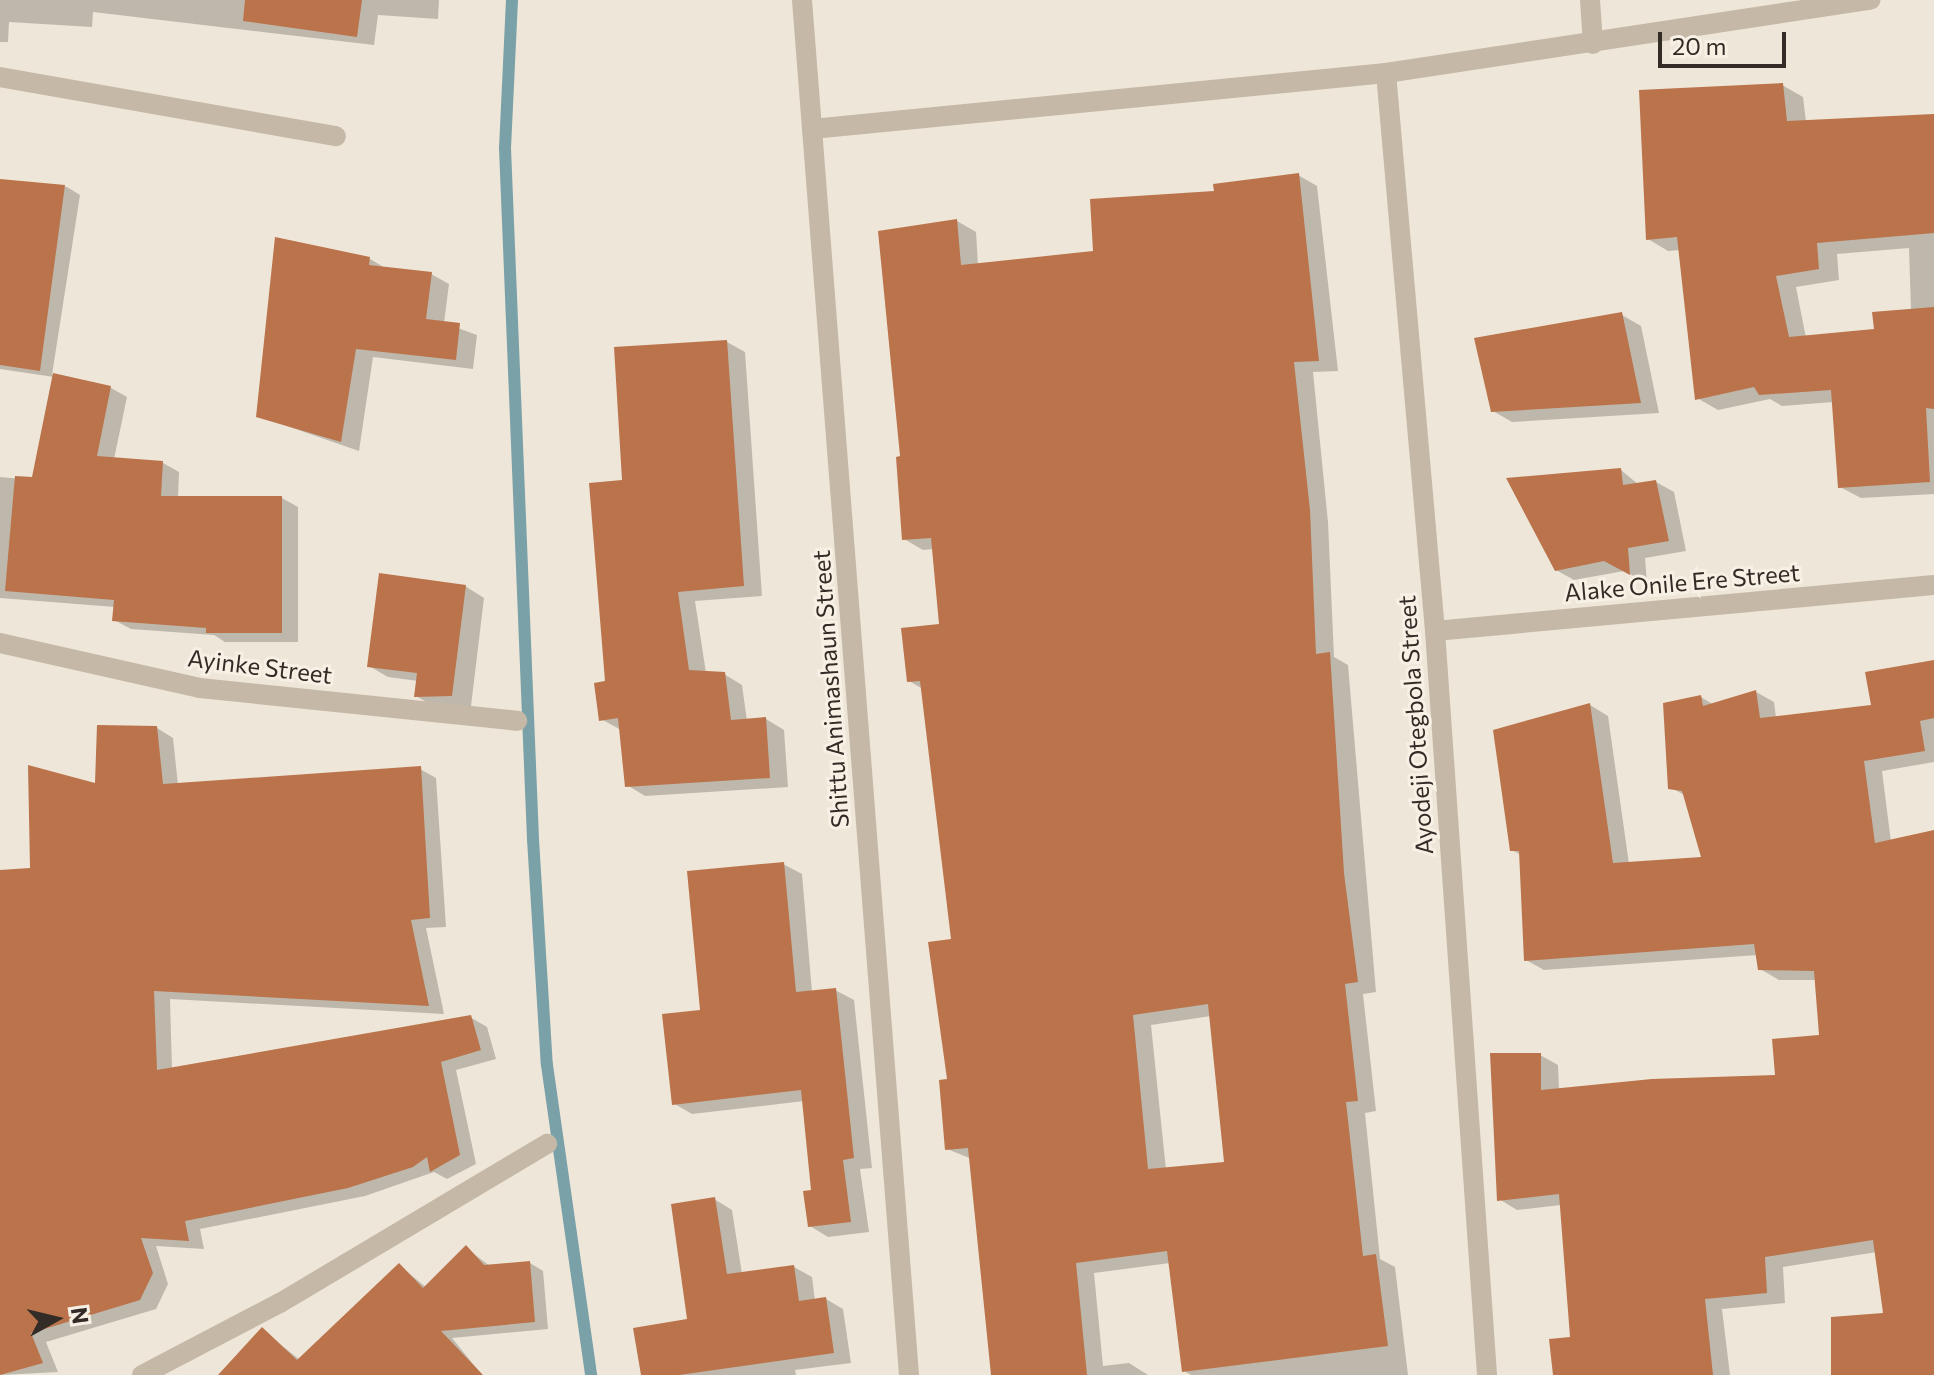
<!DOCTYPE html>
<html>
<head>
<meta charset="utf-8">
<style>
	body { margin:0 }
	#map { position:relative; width:1934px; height:1375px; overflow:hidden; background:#eee6d8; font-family:Commissioner,sans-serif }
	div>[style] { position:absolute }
	.shadow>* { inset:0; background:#0003 }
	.stream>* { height:12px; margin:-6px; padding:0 6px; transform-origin:6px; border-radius:6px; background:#7aa1a8 }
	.building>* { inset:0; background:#ba734a }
	.street>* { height:20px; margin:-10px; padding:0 10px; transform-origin:10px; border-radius:10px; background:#c5b8a6 }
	span { translate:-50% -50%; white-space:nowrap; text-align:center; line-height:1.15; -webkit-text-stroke:6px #f7f0e4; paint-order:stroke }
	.street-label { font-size:24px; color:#322b26 }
	.north { position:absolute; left:16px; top:1279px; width:80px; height:80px; -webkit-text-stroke:6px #f7f0e4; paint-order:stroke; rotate:82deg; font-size:22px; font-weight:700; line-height:32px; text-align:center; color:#322b26 }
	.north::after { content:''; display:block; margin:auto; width:28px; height:36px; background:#322b26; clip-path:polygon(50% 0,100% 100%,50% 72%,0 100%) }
	.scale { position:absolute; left:1658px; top:32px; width:128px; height:36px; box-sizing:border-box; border:4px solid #322b26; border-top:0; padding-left:10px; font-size:24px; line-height:28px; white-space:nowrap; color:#322b26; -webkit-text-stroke:6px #f7f0e4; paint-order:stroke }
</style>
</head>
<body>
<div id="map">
	<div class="shadow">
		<i style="clip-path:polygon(0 0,439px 0,438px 19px,378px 15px,374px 45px,93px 12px,92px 27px,9px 22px,8px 42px,0 42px)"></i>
		<i style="clip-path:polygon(evenodd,1782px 85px,1803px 97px,1806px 122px,1934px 116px,1934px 494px,1861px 498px,1840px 487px,1833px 402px,1782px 406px,1770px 399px,1718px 410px,1697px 398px,1680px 250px,1668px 251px,1648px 239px,1782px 85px,1909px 248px,1911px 311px,1877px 330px,1806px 338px,1796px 287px,1839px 280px,1837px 254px,1909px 248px)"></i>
		<i style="clip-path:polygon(evenodd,1298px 175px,1317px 186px,1338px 371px,1313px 372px,1328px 522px,1334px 657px,1348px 665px,1376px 992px,1363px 994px,1376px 1111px,1365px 1113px,1380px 1259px,1395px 1267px,1408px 1375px,1191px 1375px,1184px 1371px,1170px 1263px,1094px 1273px,1103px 1366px,1129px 1363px,1148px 1375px,996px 1375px,972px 1159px,947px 1149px,953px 941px,923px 689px,909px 681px,941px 626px,934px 549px,923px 550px,904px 539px,902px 458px,957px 221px,976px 232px,978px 265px,1095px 252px,1217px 193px,1298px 175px,1211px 1016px,1226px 1164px,1166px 1170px,1151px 1025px,1211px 1016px)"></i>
		<i style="clip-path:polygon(0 181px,67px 187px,80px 195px,52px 375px,111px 388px,127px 397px,114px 459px,163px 463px,179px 472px,178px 498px,282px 498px,298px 507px,298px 642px,225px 642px,214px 635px,131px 629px,114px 620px,115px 607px,0 598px,0 477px,33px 480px,54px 377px,0 369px)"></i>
		<i style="clip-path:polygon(370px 259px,387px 269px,431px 274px,449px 284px,444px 323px,477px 335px,473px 369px,373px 357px,359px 451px,258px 416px)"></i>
		<i style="clip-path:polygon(1622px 315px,1641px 326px,1659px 413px,1512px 422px,1493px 411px)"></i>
		<i style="clip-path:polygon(727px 342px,745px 352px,762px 596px,695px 601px,706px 673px,724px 674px,742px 685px,747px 721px,766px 719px,784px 730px,788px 787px,645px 796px,627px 785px,621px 730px,601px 719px,624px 482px)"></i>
		<i style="clip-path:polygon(1621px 470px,1639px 485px,1656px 482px,1674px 492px,1686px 551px,1645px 558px,1647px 583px,1624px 571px,1574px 580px,1556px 570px)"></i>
		<i style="clip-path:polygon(465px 586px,484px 598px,471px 706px,435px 707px,416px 696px,418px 681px,388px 677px,369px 666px)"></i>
		<i style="clip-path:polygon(1934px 663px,1934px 762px,1882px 771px,1891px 842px,1934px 832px,1934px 1375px,1833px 1375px,1885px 1315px,1877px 1252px,1783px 1267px,1785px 1303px,1722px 1309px,1730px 1375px,1554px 1375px,1572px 1338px,1561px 1205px,1517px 1210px,1499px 1199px,1540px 1055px,1558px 1065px,1559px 1090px,1777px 1077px,1821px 1036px,1816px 980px,1779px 980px,1760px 969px,1758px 955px,1544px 970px,1526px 960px,1521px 855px,1512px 850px,1590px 705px,1608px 716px,1629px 864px,1704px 858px,1686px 796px,1670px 787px,1701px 697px,1714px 705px,1756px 692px,1774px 702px,1776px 718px,1873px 707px)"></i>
		<i style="clip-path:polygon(157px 728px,173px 738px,178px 785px,420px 769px,436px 778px,446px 927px,426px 928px,444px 1014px,170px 999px,172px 1069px,470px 1017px,487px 1027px,496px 1059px,456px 1070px,476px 1164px,447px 1179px,434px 1172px,365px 1196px,200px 1229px,204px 1249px,156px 1246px,168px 1284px,156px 1309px,46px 1342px,58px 1372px,0 1375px,0 872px,32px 870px,97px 786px)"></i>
		<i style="clip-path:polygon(783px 864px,802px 874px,812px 992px,835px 990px,854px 1000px,872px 1168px,860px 1169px,869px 1232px,828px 1237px,810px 1226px,813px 1192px,804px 1101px,692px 1114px,673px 1103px,703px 1012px)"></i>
		<i style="clip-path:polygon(714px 1199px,732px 1210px,742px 1274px,794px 1267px,812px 1277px,815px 1301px,826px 1299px,843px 1309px,851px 1363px,795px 1370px,796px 1375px,643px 1375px,689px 1321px)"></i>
		<i style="clip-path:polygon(466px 1248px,490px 1266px,530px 1263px,543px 1271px,548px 1329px,452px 1338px,482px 1375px,231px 1375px,262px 1330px,300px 1360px,400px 1266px,427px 1288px)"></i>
	</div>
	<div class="stream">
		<i style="left:512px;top:0;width:148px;rotate:92.7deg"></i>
		<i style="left:505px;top:148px;width:692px;rotate:87.68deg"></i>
		<i style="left:533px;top:839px;width:226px;rotate:86.5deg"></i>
		<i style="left:547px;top:1065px;width:313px;rotate:81.9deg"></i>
	</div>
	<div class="building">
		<i style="clip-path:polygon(245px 0,362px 0,357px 37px,243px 21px)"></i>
		<i style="clip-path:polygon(1783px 83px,1787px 121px,1934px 114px,1934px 233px,1817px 243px,1819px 269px,1776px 276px,1789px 337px,1874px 329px,1872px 312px,1934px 307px,1934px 409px,1926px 408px,1930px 482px,1838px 488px,1831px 390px,1759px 395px,1754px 387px,1695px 400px,1677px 237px,1646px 240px,1639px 90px)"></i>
		<i style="clip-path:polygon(evenodd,1299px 173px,1319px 361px,1294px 362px,1310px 510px,1316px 654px,1330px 652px,1344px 873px,1358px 982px,1345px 984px,1358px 1101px,1346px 1102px,1363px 1256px,1376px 1254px,1388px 1346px,1182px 1372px,1167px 1251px,1076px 1263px,1087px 1375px,991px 1375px,968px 1148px,945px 1150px,939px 1080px,947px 1079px,928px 942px,951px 939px,920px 681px,907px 682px,901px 628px,939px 624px,931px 538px,902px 540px,896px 457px,900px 456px,878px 231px,957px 219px,961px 265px,1093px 251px,1090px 199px,1214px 191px,1213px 184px,1299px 173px,1208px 1004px,1224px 1162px,1148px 1169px,1133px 1015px,1208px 1004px)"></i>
		<i style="clip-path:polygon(0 179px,65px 185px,40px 371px,0 365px)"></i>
		<i style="clip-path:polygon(275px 237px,370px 257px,369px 265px,432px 272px,426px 319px,460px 323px,456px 360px,356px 349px,341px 442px,256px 417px)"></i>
		<i style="clip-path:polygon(1622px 312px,1641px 403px,1491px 412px,1474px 338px)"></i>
		<i style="clip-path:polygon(727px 340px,744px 586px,678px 592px,689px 670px,725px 672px,731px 720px,766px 717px,770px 778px,625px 787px,618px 718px,599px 721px,594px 683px,605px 681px,589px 483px,622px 480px,614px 347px)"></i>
		<i style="clip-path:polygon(53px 373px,111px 386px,97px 456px,163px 461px,161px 496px,282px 496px,282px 633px,206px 633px,206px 628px,112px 621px,114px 600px,5px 591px,15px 476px,32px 477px)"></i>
		<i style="clip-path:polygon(1621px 468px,1623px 485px,1656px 480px,1669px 541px,1628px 548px,1630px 575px,1604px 561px,1555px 571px,1506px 478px)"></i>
		<i style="clip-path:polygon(379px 573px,466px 585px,452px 696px,414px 697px,417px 673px,367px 667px)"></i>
		<i style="clip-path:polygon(1934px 660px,1934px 718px,1920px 721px,1925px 751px,1864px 761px,1875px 843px,1934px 830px,1934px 1375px,1831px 1375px,1831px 1317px,1883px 1313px,1873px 1240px,1765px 1257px,1767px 1293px,1705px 1299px,1713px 1375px,1553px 1375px,1549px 1339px,1570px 1337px,1559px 1194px,1497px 1201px,1490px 1053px,1541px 1053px,1541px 1090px,1652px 1079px,1775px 1075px,1772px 1039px,1819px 1035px,1814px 971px,1758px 970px,1754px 944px,1524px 961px,1519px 851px,1510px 851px,1493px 730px,1590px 703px,1613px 863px,1701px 857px,1682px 791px,1668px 789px,1663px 703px,1701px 695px,1703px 706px,1756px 690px,1760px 718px,1871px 705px,1865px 672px)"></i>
		<i style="clip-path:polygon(97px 725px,157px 726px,163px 784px,421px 766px,430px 918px,411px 920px,429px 1006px,154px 991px,157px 1070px,471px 1015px,481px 1050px,441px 1062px,460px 1155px,430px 1172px,427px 1157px,413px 1167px,348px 1188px,185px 1221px,189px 1241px,141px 1238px,153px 1273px,140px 1300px,31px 1333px,43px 1363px,0 1375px,0 870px,30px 868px,28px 765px,95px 783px)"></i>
		<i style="clip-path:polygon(784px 862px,796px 992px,836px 988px,854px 1158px,843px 1160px,851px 1222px,808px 1227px,803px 1191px,811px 1190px,801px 1090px,672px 1105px,662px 1014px,700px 1010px,687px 871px)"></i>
		<i style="clip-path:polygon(715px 1197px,727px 1274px,794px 1265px,799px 1301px,826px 1297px,834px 1353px,679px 1375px,641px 1375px,633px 1328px,687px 1319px,671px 1204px)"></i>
		<i style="clip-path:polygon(466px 1245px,484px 1265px,530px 1261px,535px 1322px,441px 1331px,483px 1375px,218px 1375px,262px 1327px,297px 1360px,399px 1263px,423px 1288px)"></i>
	</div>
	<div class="street">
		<i style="left:802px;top:0;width:1379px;rotate:85.55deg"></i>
		<i style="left:1590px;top:0;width:44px;rotate:86.1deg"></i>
		<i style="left:1386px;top:73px;width:560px;rotate:84.98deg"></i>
		<i style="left:1435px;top:631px;width:746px;rotate:86deg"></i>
		<i style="left:0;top:77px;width:341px;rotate:10deg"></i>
		<i style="left:812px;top:129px;width:577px;rotate:-5.57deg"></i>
		<i style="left:1386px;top:73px;width:490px;rotate:-8.6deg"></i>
		<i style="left:1435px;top:631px;width:501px;rotate:-5.27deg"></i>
		<i style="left:0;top:643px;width:205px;rotate:12.7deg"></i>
		<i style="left:200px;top:688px;width:319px;rotate:5.9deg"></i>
		<i style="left:142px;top:1375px;width:156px;rotate:-27.6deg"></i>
		<i style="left:280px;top:1303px;width:311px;rotate:-30.8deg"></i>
	</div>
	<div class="street-label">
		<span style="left:1682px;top:582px;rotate:-5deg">Alake Onile Ere Street</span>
		<span style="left:260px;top:666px;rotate:7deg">Ayinke Street</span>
		<span style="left:830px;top:689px;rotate:-94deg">Shittu Animashaun Street</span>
		<span style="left:1415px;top:725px;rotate:-94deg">Ayodeji Otegbola Street</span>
	</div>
	<div class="north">N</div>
	<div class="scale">20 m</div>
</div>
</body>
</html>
